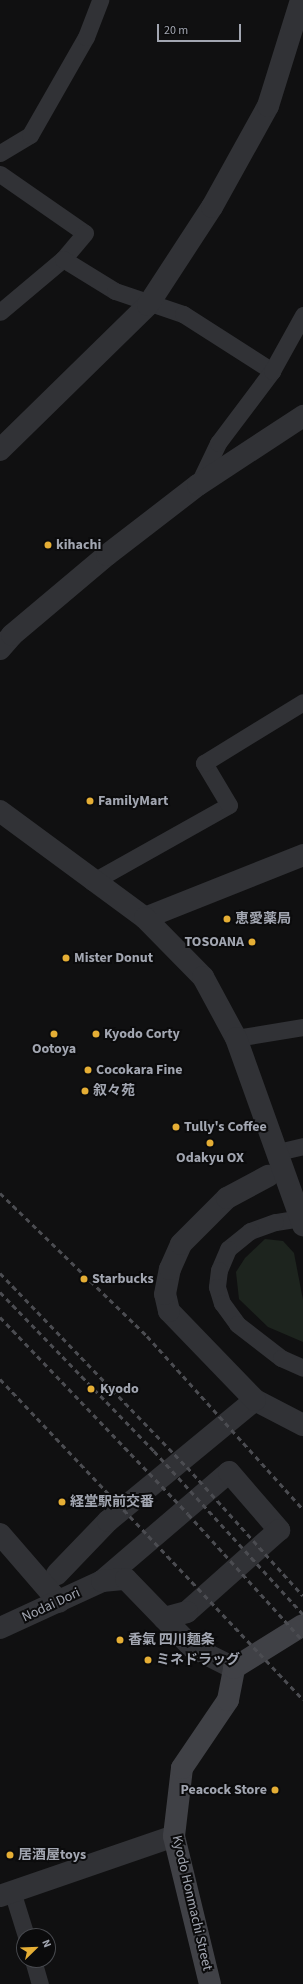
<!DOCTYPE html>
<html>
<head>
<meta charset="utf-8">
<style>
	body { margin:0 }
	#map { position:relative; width:303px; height:1984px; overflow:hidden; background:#101011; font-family:"Source Sans 3","Noto Sans JP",sans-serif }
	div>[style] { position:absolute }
	.green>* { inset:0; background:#1d241e }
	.service>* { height:17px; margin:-8.5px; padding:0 8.5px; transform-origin:8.5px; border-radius:8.5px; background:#313236 }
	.pedestrian>* { height:22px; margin:-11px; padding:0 11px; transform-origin:11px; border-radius:11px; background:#313236 }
	.minor>* { height:22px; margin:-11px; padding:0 11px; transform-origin:11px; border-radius:11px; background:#313236 }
	.tertiary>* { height:22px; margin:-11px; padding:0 11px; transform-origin:11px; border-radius:11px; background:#313236 }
	.secondary>* { height:22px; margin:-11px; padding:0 11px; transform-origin:11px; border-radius:11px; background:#404146 }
	.rail>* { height:3px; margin-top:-1.5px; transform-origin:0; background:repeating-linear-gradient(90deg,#4b4c51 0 5px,transparent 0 9px) }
	.dots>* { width:11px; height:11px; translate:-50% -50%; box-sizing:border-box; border:2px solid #0b0b0c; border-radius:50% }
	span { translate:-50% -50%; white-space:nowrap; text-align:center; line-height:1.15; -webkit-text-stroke:4px #0b0b0c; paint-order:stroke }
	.poi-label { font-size:14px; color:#a2a6b1; font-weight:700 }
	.left { translate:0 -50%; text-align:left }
	.right { translate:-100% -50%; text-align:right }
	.street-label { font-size:14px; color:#a2a6b1 }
	.north { position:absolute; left:16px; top:1928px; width:40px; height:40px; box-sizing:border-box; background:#0b0b0c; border:1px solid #47494e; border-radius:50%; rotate:67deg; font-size:11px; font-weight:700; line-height:16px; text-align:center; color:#a2a6b1 }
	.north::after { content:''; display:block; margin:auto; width:14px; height:18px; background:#e5ae35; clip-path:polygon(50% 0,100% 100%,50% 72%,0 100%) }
	.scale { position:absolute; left:157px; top:24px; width:84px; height:18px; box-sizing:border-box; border:2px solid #a2a6b1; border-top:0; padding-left:5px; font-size:12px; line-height:14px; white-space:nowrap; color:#a2a6b1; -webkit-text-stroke:3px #0b0b0c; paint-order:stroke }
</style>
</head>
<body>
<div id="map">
	<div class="green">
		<i style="clip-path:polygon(265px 1239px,283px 1241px,294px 1253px,303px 1300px,303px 1342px,268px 1327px,239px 1299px,236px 1272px,245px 1258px)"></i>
	</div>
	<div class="service">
		<i style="left:0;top:153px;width:35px;rotate:-31deg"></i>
		<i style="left:30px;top:135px;width:113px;rotate:-60.3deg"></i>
		<i style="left:86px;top:37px;width:40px;rotate:-69deg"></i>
		<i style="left:0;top:174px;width:103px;rotate:34.8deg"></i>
		<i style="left:85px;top:233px;width:34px;rotate:130deg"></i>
		<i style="left:63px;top:259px;width:82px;rotate:139.9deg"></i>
		<i style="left:63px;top:259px;width:61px;rotate:31.6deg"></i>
		<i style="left:115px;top:291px;width:72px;rotate:18.7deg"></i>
		<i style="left:183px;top:314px;width:106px;rotate:32.6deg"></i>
		<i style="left:198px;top:485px;width:47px;rotate:-64.5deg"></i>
		<i style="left:218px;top:443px;width:90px;rotate:-53.1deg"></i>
		<i style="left:272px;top:371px;width:64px;rotate:-61deg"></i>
		<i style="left:92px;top:882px;width:157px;rotate:-29.3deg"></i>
		<i style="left:229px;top:805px;width:49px;rotate:-120.8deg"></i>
		<i style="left:204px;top:763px;width:116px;rotate:-31.6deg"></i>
		<i style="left:236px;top:1038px;width:68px;rotate:-9.3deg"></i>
		<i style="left:278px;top:1152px;width:26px;rotate:-13deg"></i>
		<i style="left:301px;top:1218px;width:26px;rotate:171deg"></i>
		<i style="left:275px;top:1222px;width:27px;rotate:160deg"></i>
		<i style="left:250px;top:1231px;width:28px;rotate:141deg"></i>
		<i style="left:228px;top:1249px;width:23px;rotate:113deg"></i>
		<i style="left:219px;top:1270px;width:17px;rotate:97deg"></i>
		<i style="left:217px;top:1287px;width:17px;rotate:73deg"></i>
		<i style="left:222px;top:1303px;width:26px;rotate:54deg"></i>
		<i style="left:237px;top:1324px;width:56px;rotate:37.7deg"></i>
		<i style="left:281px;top:1358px;width:24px;rotate:24deg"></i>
		<i style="left:12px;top:1891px;width:47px;rotate:72.7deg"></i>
		<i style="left:33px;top:1960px;width:25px;rotate:74deg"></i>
	</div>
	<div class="pedestrian">
		<i style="left:255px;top:1400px;width:54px;rotate:27.5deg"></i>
		<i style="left:57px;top:1574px;width:74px;rotate:-46.1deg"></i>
		<i style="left:108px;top:1521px;width:190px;rotate:-39.5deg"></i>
		<i style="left:255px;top:1400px;width:124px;rotate:-134deg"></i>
		<i style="left:169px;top:1311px;width:17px;rotate:-103deg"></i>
		<i style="left:165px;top:1294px;width:25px;rotate:-79deg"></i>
		<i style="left:170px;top:1269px;width:27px;rotate:-66deg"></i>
		<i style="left:181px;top:1244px;width:65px;rotate:-45deg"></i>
		<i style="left:227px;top:1198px;width:47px;rotate:-28.2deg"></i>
	</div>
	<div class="minor">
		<i style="left:0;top:450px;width:207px;rotate:-44.4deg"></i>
		<i style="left:148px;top:305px;width:117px;rotate:-56.9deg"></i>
		<i style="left:212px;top:207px;width:115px;rotate:-61deg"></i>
		<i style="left:268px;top:106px;width:111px;rotate:-72.7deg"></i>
		<i style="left:0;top:649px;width:18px;rotate:-49deg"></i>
		<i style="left:12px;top:635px;width:124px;rotate:-40.1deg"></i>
		<i style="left:107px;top:555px;width:115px;rotate:-37.6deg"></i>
		<i style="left:198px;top:485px;width:126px;rotate:-33.3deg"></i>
		<i style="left:145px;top:918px;width:170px;rotate:-21.7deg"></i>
		<i style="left:0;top:1534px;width:90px;rotate:49.1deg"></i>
		<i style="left:0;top:1628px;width:112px;rotate:-24.7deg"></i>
		<i style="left:0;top:1896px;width:184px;rotate:-19deg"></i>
	</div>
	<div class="tertiary">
		<i style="left:0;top:811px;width:180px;rotate:36.4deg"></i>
		<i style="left:145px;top:918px;width:83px;rotate:45.5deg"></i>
		<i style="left:203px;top:977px;width:69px;rotate:61.6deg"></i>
		<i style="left:236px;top:1038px;width:199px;rotate:70.3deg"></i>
		<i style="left:102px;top:1581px;width:167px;rotate:-40.6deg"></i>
		<i style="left:229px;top:1472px;width:77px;rotate:49.2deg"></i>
		<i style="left:279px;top:1530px;width:123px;rotate:138.3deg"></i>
		<i style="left:187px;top:1612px;width:24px;rotate:165deg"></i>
		<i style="left:102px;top:1581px;width:24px;rotate:-5deg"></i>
		<i style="left:126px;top:1579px;width:95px;rotate:45.9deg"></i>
		<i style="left:192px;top:1647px;width:47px;rotate:26.6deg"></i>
	</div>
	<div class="secondary">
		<i style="left:210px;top:1984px;width:152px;rotate:-103.7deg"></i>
		<i style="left:174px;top:1836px;width:68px;rotate:-83.3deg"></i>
		<i style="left:182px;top:1768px;width:82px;rotate:-55.9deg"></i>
		<i style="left:228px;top:1700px;width:33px;rotate:-79deg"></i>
		<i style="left:234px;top:1668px;width:81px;rotate:-31.9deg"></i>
	</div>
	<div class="rail">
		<i style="left:0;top:1193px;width:205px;rotate:44.2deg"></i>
		<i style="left:147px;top:1336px;width:233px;rotate:48deg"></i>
		<i style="left:0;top:1273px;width:269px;rotate:46.1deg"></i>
		<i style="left:187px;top:1467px;width:173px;rotate:48deg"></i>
		<i style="left:0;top:1292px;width:221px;rotate:45.9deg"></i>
		<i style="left:154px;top:1451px;width:221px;rotate:47.6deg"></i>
		<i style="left:0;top:1317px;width:272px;rotate:46.3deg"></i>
		<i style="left:188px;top:1514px;width:171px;rotate:47.8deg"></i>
		<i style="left:0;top:1379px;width:441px;rotate:46.6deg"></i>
	</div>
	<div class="dots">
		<i style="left:48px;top:545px;background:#e5ae35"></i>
		<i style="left:90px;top:801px;background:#e5ae35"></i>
		<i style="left:227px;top:919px;background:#e5ae35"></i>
		<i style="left:252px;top:942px;background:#e5ae35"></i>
		<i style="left:66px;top:958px;background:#e5ae35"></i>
		<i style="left:54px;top:1034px;background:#e5ae35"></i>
		<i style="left:96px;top:1034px;background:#e5ae35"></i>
		<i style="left:88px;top:1070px;background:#e5ae35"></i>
		<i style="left:85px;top:1091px;background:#e5ae35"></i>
		<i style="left:176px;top:1127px;background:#e5ae35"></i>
		<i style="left:210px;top:1143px;background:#e5ae35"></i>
		<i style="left:84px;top:1279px;background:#e5ae35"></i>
		<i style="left:91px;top:1389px;background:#e5ae35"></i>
		<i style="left:62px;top:1502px;background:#e5ae35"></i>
		<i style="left:120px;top:1640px;background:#e5ae35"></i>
		<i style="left:148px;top:1660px;background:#e5ae35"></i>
		<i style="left:275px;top:1790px;background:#e5ae35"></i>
		<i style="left:10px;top:1855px;background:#e5ae35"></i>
	</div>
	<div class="poi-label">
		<span class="left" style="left:56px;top:545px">kihachi</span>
		<span class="left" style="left:98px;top:801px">FamilyMart</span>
		<span class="left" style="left:235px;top:919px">恵愛薬局</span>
		<span class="right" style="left:244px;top:942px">TOSOANA</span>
		<span class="left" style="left:74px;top:958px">Mister Donut</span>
		<span class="left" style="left:104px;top:1034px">Kyodo Corty</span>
		<span style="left:54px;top:1049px">Ootoya</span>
		<span class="left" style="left:96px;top:1070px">Cocokara Fine</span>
		<span class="left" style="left:93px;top:1091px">叙々苑</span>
		<span class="left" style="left:184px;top:1127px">Tully's Coffee</span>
		<span style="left:210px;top:1158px">Odakyu OX</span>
		<span class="left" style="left:92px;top:1279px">Starbucks</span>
		<span class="left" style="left:100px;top:1389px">Kyodo</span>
		<span class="left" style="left:70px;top:1502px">経堂駅前交番</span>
		<span class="left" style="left:128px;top:1640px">香氣 四川麺条</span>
		<span class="left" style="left:156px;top:1660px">ミネドラッグ</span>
		<span class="right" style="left:267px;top:1790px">Peacock Store</span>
		<span class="left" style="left:18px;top:1855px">居酒屋toys</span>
	</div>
	<div class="street-label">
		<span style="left:51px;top:1605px;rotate:-25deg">Nodai Dori</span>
		<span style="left:192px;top:1903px;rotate:77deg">Kyodo Honmachi Street</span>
	</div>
	<div class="north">N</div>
	<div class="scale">20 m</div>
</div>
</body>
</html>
